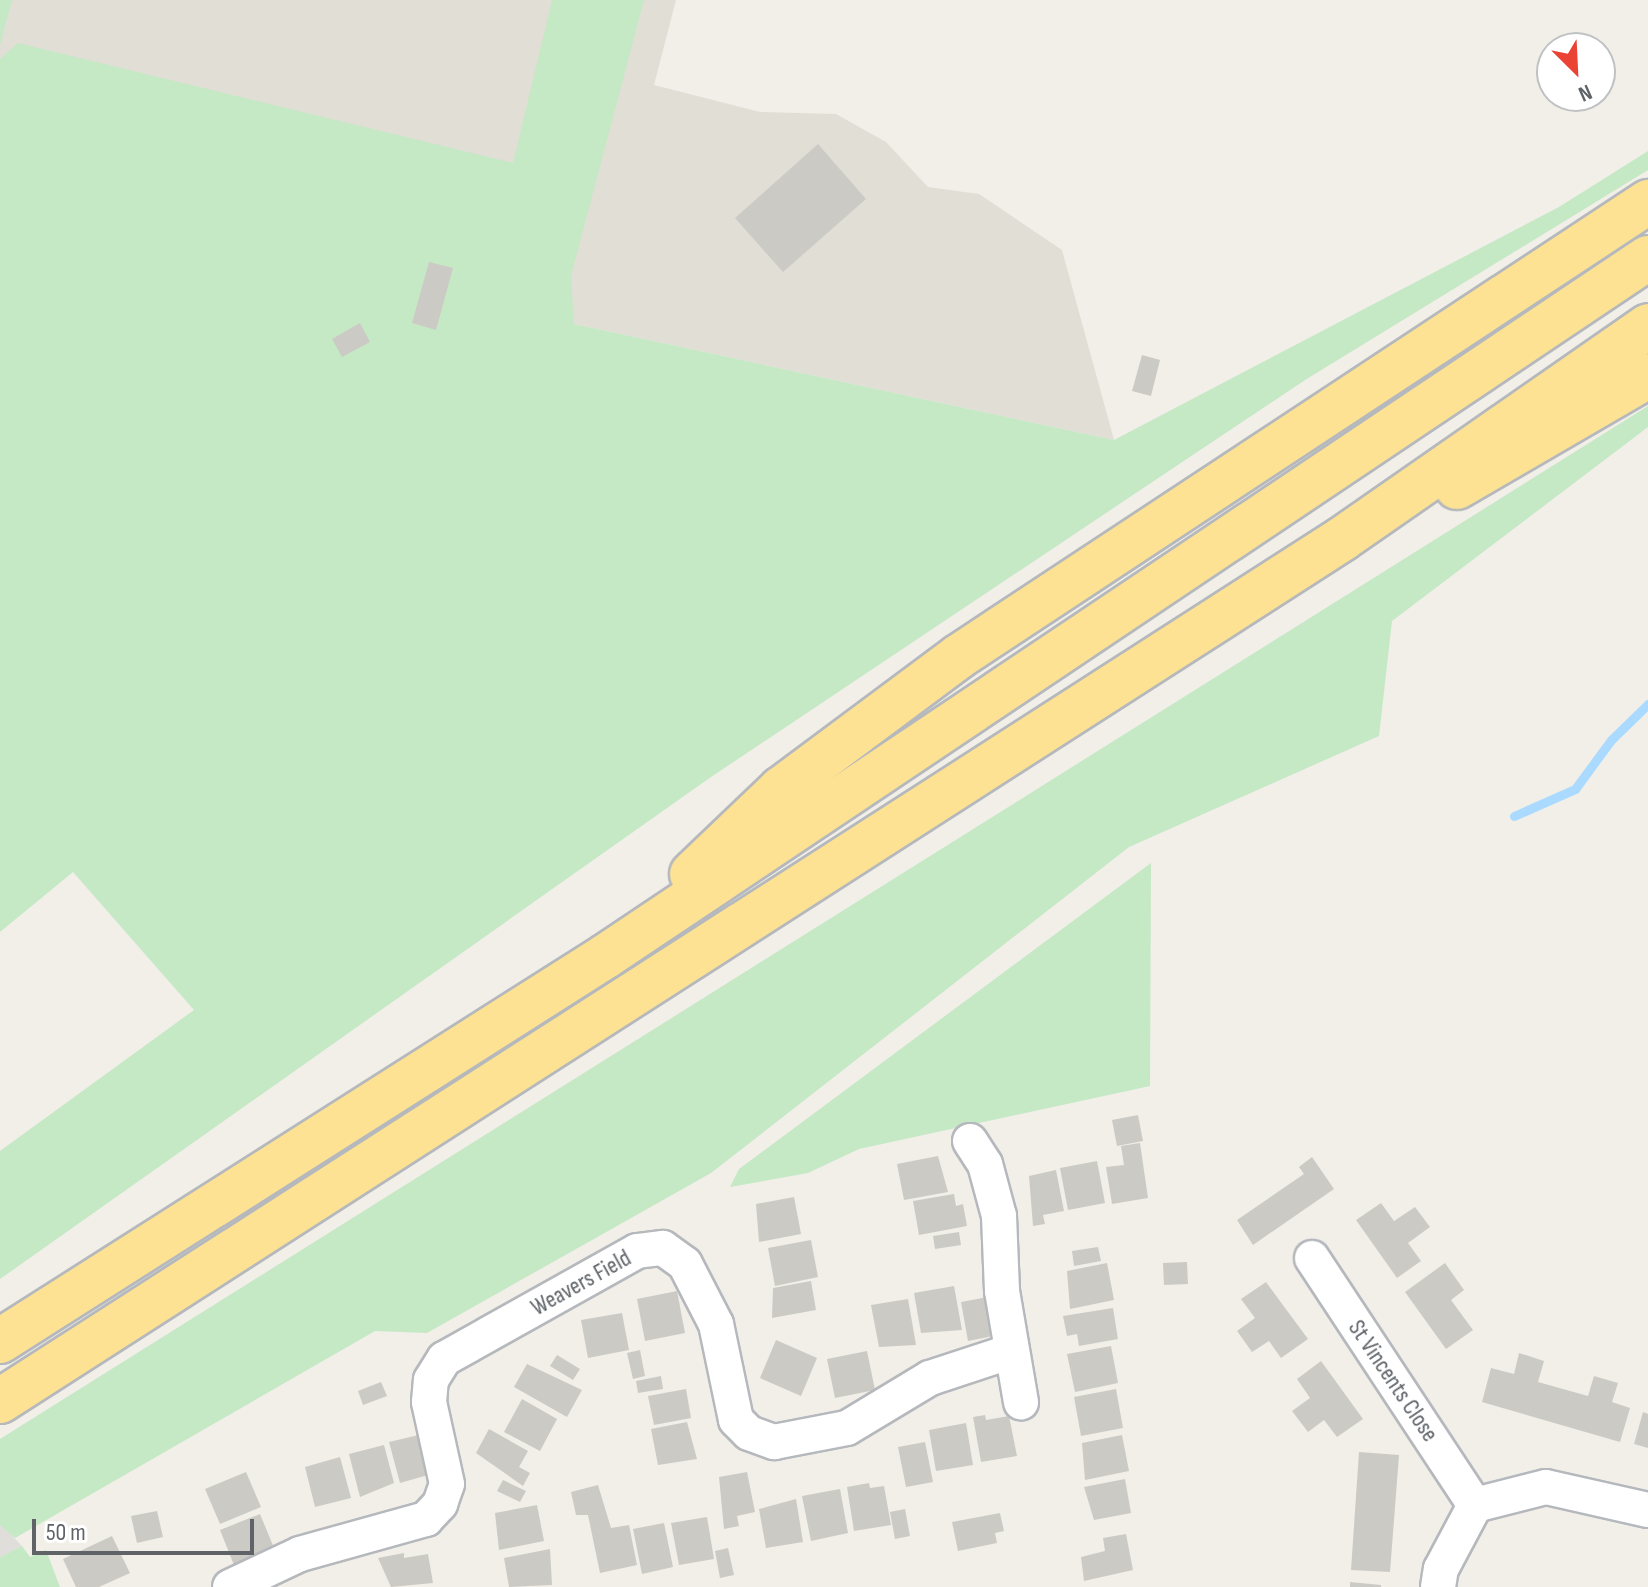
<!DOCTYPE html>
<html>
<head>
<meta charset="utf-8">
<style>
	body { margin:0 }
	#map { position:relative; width:1648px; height:1587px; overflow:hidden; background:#f1efe8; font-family:"Sofia Sans Condensed",sans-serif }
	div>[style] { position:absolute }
	.industrial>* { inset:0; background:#e0deda }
	.education>* { inset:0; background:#e1ded6 }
	.green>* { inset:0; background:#c5e8c5 }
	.stream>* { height:9px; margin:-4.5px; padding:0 4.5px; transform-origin:4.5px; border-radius:4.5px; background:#aadaff }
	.building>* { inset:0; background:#cccac5 }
	.roads { filter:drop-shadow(2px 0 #b5b8bc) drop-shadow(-2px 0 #b5b8bc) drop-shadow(0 2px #b5b8bc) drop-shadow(0 -2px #b5b8bc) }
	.minor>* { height:34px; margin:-17px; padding:0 17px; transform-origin:17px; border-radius:17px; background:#fff }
	.highway>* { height:44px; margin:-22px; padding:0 22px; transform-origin:22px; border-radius:22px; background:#fde293 }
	span { translate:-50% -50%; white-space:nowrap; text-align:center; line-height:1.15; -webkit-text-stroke:6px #fff; paint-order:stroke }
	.street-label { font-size:24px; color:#5f6368 }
	.north { position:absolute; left:1536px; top:32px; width:80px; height:80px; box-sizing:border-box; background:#fff; border:2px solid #bfc1c3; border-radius:50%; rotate:156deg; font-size:22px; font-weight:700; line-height:32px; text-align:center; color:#5f6368 }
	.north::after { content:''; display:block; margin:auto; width:28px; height:36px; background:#ea4335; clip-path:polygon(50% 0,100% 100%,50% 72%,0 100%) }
	.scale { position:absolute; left:32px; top:1519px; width:222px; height:36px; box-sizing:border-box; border:4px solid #5f6368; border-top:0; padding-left:10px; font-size:24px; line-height:28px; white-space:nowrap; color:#5f6368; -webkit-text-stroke:6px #fff; paint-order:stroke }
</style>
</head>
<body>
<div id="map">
	<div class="industrial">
		<i style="clip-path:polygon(1px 1524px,22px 1546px,0 1557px,0 1525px)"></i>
	</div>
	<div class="education">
		<i style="clip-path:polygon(0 0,676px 0,654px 85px,760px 112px,836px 114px,886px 142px,928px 187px,979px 194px,1062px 250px,1114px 440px,574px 324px,0 128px)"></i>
	</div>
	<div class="green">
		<i style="clip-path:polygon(0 0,12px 0,0 45px)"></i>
		<i style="clip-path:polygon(552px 0,644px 0,571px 276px,574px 324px,1114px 440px,1559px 207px,1648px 151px,1648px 170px,1305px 380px,711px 777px,0 1279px,0 1151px,194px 1010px,73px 872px,0 932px,0 59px,18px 43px,513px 163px)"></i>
		<i style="clip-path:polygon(1648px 406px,1648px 427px,1392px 621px,1379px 736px,1129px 847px,711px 1173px,427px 1333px,375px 1331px,15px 1538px,0 1525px,0 1439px)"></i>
		<i style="clip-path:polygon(1151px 863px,1150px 1086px,859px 1149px,808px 1173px,730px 1187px,739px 1169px)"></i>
		<i style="clip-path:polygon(22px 1546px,30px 1557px,46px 1550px,60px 1587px,0 1587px,0 1557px)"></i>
	</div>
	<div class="stream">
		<i style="left:1514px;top:816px;width:67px;rotate:-23.9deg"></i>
		<i style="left:1575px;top:789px;width:61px;rotate:-53.7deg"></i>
		<i style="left:1611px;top:740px;width:52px;rotate:-44.2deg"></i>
	</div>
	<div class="building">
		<i style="clip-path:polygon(818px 144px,866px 199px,783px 272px,735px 218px)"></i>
		<i style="clip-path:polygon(429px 262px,453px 268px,436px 330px,412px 323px)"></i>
		<i style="clip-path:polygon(360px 323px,370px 342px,342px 357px,332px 339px)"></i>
		<i style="clip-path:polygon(1142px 355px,1160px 360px,1151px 396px,1132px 391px)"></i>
		<i style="clip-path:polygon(1138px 1115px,1143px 1141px,1117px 1146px,1112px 1120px)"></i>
		<i style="clip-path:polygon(1140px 1143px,1148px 1198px,1112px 1204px,1106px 1167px,1124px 1165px,1121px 1146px)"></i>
		<i style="clip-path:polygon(938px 1156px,948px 1192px,904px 1200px,897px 1164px)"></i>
		<i style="clip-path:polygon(1312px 1157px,1334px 1189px,1253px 1245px,1237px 1220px,1304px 1174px,1299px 1167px)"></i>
		<i style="clip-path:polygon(1097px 1161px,1105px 1203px,1068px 1210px,1060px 1168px)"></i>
		<i style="clip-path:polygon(1056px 1170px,1064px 1211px,1043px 1215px,1045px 1224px,1033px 1226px,1029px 1176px)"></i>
		<i style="clip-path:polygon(954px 1194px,956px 1206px,963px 1204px,967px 1226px,919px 1235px,913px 1201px)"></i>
		<i style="clip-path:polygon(794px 1197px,801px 1234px,759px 1242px,756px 1204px)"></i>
		<i style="clip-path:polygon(1381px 1203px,1394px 1221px,1415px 1207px,1430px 1227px,1408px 1243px,1421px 1261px,1397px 1278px,1356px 1220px)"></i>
		<i style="clip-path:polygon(959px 1232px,961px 1245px,935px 1249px,933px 1236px)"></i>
		<i style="clip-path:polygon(811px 1240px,818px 1277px,775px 1286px,768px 1248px)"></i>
		<i style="clip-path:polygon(1098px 1247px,1101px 1261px,1074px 1266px,1072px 1251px)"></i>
		<i style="clip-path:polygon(1187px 1262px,1188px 1284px,1164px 1285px,1163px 1263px)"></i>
		<i style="clip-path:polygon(1107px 1263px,1114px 1300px,1070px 1309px,1067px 1271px)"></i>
		<i style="clip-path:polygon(1445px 1263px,1464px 1290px,1451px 1300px,1473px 1330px,1446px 1349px,1405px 1292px)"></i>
		<i style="clip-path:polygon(811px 1281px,816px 1310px,772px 1318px,773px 1288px)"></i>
		<i style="clip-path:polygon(1266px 1282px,1308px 1339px,1281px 1358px,1269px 1341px,1252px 1352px,1237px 1331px,1255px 1318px,1241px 1299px)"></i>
		<i style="clip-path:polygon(954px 1286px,962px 1330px,921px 1333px,914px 1293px)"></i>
		<i style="clip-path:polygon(677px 1291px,685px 1333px,645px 1341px,637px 1299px)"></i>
		<i style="clip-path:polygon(993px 1296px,993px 1336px,968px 1341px,961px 1302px)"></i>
		<i style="clip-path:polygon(908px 1299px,916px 1345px,879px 1347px,871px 1305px)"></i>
		<i style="clip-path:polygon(1113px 1308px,1118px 1339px,1079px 1346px,1077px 1334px,1067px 1336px,1063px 1316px)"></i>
		<i style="clip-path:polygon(622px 1313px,629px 1350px,588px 1358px,581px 1320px)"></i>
		<i style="clip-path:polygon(776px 1340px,817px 1358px,801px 1396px,760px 1378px)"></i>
		<i style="clip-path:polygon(1111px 1346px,1118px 1383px,1075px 1392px,1067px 1354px)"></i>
		<i style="clip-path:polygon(640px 1350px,645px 1376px,633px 1379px,627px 1353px)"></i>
		<i style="clip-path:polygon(867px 1351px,875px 1390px,835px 1398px,827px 1359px)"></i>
		<i style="clip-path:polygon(1519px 1353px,1544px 1361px,1538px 1382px,1588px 1396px,1594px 1376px,1618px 1383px,1612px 1402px,1630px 1408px,1620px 1442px,1482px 1402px,1491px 1368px,1514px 1374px)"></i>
		<i style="clip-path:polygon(557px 1355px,580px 1369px,573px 1380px,550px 1366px)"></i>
		<i style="clip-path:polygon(1321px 1361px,1363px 1419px,1337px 1437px,1324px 1420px,1308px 1432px,1292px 1411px,1310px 1398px,1297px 1379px)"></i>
		<i style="clip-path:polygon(527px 1364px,582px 1390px,567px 1417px,514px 1387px)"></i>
		<i style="clip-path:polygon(661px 1376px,663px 1389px,638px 1393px,636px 1381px)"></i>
		<i style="clip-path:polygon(381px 1382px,387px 1396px,363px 1405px,358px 1391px)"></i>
		<i style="clip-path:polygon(686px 1389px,691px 1418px,654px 1425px,648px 1396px)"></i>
		<i style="clip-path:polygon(1116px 1389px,1123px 1428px,1081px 1436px,1074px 1397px)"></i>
		<i style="clip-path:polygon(522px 1399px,557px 1419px,540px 1451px,504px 1432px)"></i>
		<i style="clip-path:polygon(1643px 1412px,1648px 1414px,1648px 1448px,1634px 1444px)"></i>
		<i style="clip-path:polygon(985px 1415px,986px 1420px,1009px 1416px,1017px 1456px,981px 1462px,973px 1417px)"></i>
		<i style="clip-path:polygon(687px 1422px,697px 1459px,658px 1465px,651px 1429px)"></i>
		<i style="clip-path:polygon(966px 1423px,973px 1465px,936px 1471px,929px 1430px)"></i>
		<i style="clip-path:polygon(489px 1429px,528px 1451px,519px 1467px,530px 1473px,523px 1486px,476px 1453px)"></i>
		<i style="clip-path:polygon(423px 1434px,428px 1475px,400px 1483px,389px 1442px)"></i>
		<i style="clip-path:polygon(1122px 1435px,1129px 1471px,1085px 1480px,1082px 1443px)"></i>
		<i style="clip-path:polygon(925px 1442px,933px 1482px,906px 1487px,898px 1447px)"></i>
		<i style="clip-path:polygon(384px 1445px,394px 1483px,360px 1497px,349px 1454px)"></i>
		<i style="clip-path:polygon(1359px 1452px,1399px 1455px,1390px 1572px,1351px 1570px)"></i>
		<i style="clip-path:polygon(340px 1457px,351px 1498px,315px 1507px,305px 1467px)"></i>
		<i style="clip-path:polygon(246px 1472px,261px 1507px,220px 1524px,205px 1489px)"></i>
		<i style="clip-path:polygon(747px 1472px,755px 1512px,737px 1516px,739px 1526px,724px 1529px,719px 1477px)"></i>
		<i style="clip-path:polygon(1125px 1479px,1131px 1513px,1094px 1520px,1084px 1487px)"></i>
		<i style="clip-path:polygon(503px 1480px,526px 1491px,520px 1502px,497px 1491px)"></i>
		<i style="clip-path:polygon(869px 1483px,870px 1488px,884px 1486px,891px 1525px,854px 1531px,847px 1487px)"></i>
		<i style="clip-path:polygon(598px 1485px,611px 1528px,629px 1525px,637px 1565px,600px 1573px,588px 1515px,576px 1515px,571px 1492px)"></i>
		<i style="clip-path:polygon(840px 1489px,848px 1533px,811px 1541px,802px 1496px)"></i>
		<i style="clip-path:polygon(796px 1499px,803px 1542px,766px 1548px,759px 1509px)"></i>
		<i style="clip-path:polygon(537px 1505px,544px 1541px,499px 1550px,495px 1513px)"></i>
		<i style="clip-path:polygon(905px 1509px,910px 1536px,895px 1539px,890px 1512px)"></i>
		<i style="clip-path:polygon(157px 1511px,163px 1537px,137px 1543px,131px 1516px)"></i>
		<i style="clip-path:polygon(1000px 1513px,1004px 1531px,995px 1533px,997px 1543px,958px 1551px,952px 1522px)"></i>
		<i style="clip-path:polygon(260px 1514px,274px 1548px,234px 1565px,220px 1530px)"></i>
		<i style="clip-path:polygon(707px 1517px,714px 1559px,679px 1565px,671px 1523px)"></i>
		<i style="clip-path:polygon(664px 1523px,673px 1567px,642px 1574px,633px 1529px)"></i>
		<i style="clip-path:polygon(1126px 1534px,1133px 1570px,1084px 1581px,1081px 1557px,1105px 1551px,1103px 1538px)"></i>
		<i style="clip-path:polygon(112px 1536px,130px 1573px,99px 1587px,76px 1587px,63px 1559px)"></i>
		<i style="clip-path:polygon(728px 1548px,734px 1575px,720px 1578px,715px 1551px)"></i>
		<i style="clip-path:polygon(550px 1549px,552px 1585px,509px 1587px,504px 1558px)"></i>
		<i style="clip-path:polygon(404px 1553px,404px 1558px,428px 1554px,433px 1583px,391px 1587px,378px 1558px)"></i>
		<i style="clip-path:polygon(1350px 1582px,1381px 1585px,1381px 1587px,1350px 1587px)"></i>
	</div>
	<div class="roads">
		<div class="minor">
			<i style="left:970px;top:1141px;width:27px;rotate:57deg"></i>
			<i style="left:985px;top:1164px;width:54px;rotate:74.9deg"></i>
			<i style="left:999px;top:1216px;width:75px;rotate:87.7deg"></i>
			<i style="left:1002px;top:1291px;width:113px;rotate:80.3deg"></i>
			<i style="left:1312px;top:1258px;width:296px;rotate:56.6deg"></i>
			<i style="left:230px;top:1587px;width:77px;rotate:-25.2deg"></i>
			<i style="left:300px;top:1554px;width:131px;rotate:-15.5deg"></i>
			<i style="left:426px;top:1519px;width:21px;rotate:-47deg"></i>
			<i style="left:440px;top:1504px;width:21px;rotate:-71deg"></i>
			<i style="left:447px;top:1484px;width:84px;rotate:-102.4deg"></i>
			<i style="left:429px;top:1402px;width:22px;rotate:-85deg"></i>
			<i style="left:431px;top:1380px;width:25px;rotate:-58deg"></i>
			<i style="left:444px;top:1359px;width:221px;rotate:-29.2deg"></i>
			<i style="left:637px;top:1251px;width:26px;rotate:-7deg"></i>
			<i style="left:663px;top:1248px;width:27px;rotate:36deg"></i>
			<i style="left:685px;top:1264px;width:68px;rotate:62.7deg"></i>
			<i style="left:716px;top:1324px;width:98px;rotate:78.2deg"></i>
			<i style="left:736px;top:1420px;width:18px;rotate:45deg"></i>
			<i style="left:749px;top:1433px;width:27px;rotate:20deg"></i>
			<i style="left:774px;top:1442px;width:74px;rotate:-10.9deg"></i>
			<i style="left:847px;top:1428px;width:97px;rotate:-31.1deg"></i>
			<i style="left:930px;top:1378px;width:86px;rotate:-18.2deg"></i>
			<i style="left:1438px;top:1587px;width:18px;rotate:-81deg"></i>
			<i style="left:1441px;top:1569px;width:72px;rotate:-62deg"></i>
			<i style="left:1475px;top:1505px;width:73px;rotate:-14.2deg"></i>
			<i style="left:1546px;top:1487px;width:105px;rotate:12.7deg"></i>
		</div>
		<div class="highway">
			<i style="left:1457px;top:487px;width:221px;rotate:-30.2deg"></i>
			<i style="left:692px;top:874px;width:123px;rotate:-43.7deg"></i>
			<i style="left:781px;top:789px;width:221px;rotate:-36.7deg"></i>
			<i style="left:958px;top:657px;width:827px;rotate:-33.4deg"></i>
			<i style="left:0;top:1341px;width:718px;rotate:-32.43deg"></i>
			<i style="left:606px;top:956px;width:1254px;rotate:-33.82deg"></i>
			<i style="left:0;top:1401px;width:1595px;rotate:-32.71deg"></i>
			<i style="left:1342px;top:539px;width:373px;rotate:-34.8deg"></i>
		</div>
	</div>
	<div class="street-label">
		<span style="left:581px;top:1283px;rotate:-29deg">Weavers Field</span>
		<span style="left:1393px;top:1381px;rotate:56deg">St Vincents Close</span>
	</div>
	<div class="north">N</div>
	<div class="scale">50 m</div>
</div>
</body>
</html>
